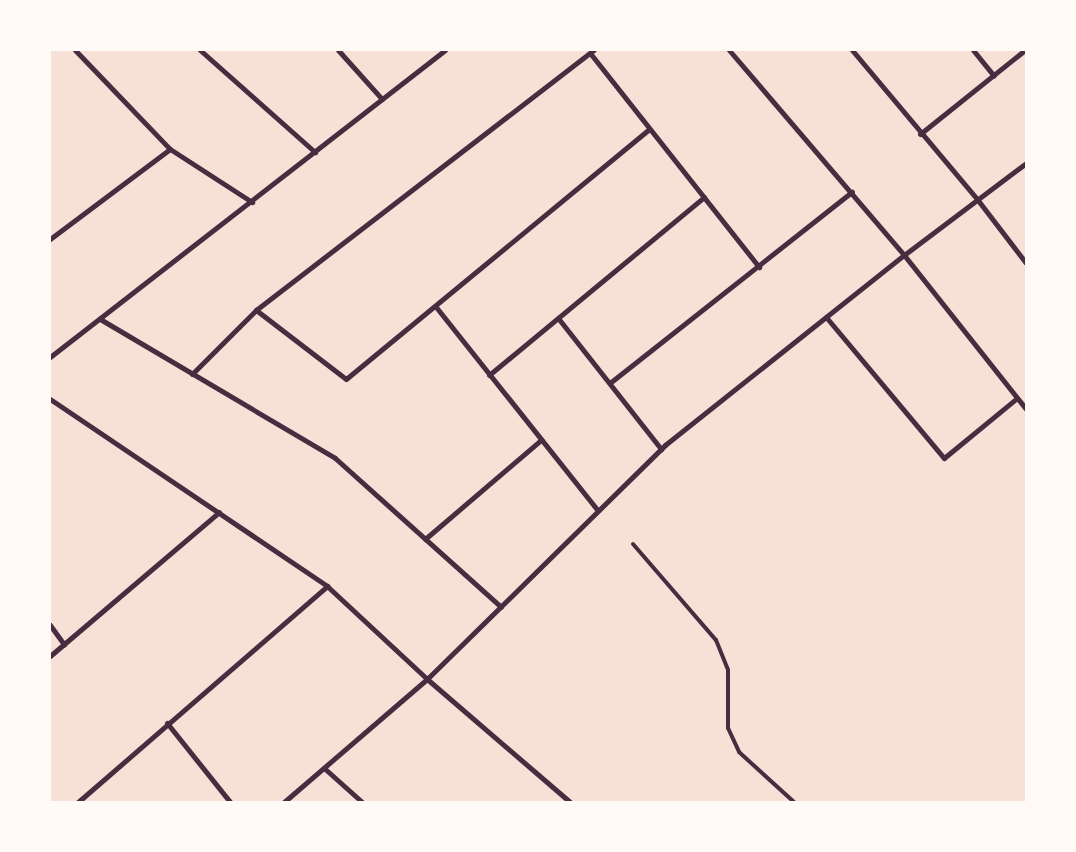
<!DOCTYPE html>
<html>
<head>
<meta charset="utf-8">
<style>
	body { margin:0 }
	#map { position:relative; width:1076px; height:852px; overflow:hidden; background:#f7e1d7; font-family:Cabin,sans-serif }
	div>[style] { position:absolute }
	.service>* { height:4px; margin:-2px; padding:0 2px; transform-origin:2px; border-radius:2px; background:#4a2c40 }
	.minor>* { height:5px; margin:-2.5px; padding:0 2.5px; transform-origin:2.5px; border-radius:2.5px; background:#4a2c40 }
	span { translate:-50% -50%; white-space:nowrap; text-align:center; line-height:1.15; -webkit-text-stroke:4px #fffaf5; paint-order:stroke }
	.frame { position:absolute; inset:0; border:51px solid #fffaf5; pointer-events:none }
</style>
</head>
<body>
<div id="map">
	<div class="service">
		<i style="left:633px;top:544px;width:127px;rotate:49.2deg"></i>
		<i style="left:716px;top:640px;width:32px;rotate:68deg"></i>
		<i style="left:728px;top:670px;width:58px;rotate:90deg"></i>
		<i style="left:728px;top:728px;width:26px;rotate:65deg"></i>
		<i style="left:739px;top:752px;width:74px;rotate:42.3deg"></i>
	</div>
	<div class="minor">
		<i style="left:75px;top:50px;width:137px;rotate:46.2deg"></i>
		<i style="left:170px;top:149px;width:98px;rotate:32.9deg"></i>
		<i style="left:200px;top:50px;width:154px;rotate:41.6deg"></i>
		<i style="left:338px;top:50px;width:66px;rotate:48.1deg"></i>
		<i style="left:729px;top:50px;width:270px;rotate:49.5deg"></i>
		<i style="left:904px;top:255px;width:196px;rotate:51.6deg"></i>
		<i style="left:852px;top:50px;width:194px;rotate:50deg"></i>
		<i style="left:977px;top:199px;width:81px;rotate:52.6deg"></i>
		<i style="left:973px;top:50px;width:33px;rotate:51deg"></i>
		<i style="left:590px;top:53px;width:273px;rotate:51.7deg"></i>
		<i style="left:920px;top:134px;width:134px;rotate:-38.7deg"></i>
		<i style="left:50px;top:239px;width:150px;rotate:-36.9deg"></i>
		<i style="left:436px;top:307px;width:260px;rotate:51.5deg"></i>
		<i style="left:256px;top:310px;width:113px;rotate:37.5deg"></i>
		<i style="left:346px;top:379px;width:393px;rotate:-39.5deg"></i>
		<i style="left:826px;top:317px;width:184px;rotate:50.1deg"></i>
		<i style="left:944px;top:458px;width:94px;rotate:-39.4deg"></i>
		<i style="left:558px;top:318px;width:167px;rotate:51.8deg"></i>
		<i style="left:100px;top:319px;width:273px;rotate:30.6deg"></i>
		<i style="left:335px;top:458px;width:223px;rotate:41.9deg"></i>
		<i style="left:50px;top:357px;width:500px;rotate:-37.85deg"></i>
		<i style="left:192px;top:374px;width:91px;rotate:-45deg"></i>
		<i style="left:256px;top:310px;width:426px;rotate:-37.6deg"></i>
		<i style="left:489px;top:375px;width:279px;rotate:-39.6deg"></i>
		<i style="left:611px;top:382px;width:307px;rotate:-38.3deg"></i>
		<i style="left:50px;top:399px;width:334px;rotate:34deg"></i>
		<i style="left:327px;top:586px;width:137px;rotate:42.9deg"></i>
		<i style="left:427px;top:679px;width:189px;rotate:40.7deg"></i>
		<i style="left:425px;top:539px;width:153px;rotate:-40.5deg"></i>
		<i style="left:50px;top:625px;width:24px;rotate:54deg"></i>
		<i style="left:50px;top:656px;width:222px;rotate:-40.4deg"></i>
		<i style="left:167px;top:723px;width:101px;rotate:51.4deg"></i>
		<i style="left:324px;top:768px;width:51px;rotate:41.8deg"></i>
		<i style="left:78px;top:802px;width:330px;rotate:-40.9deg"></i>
		<i style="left:284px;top:802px;width:189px;rotate:-40.7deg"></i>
		<i style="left:427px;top:679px;width:334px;rotate:-44.5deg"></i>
		<i style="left:665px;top:445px;width:305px;rotate:-38.5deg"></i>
		<i style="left:904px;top:255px;width:153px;rotate:-37deg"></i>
	</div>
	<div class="frame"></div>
</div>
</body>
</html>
